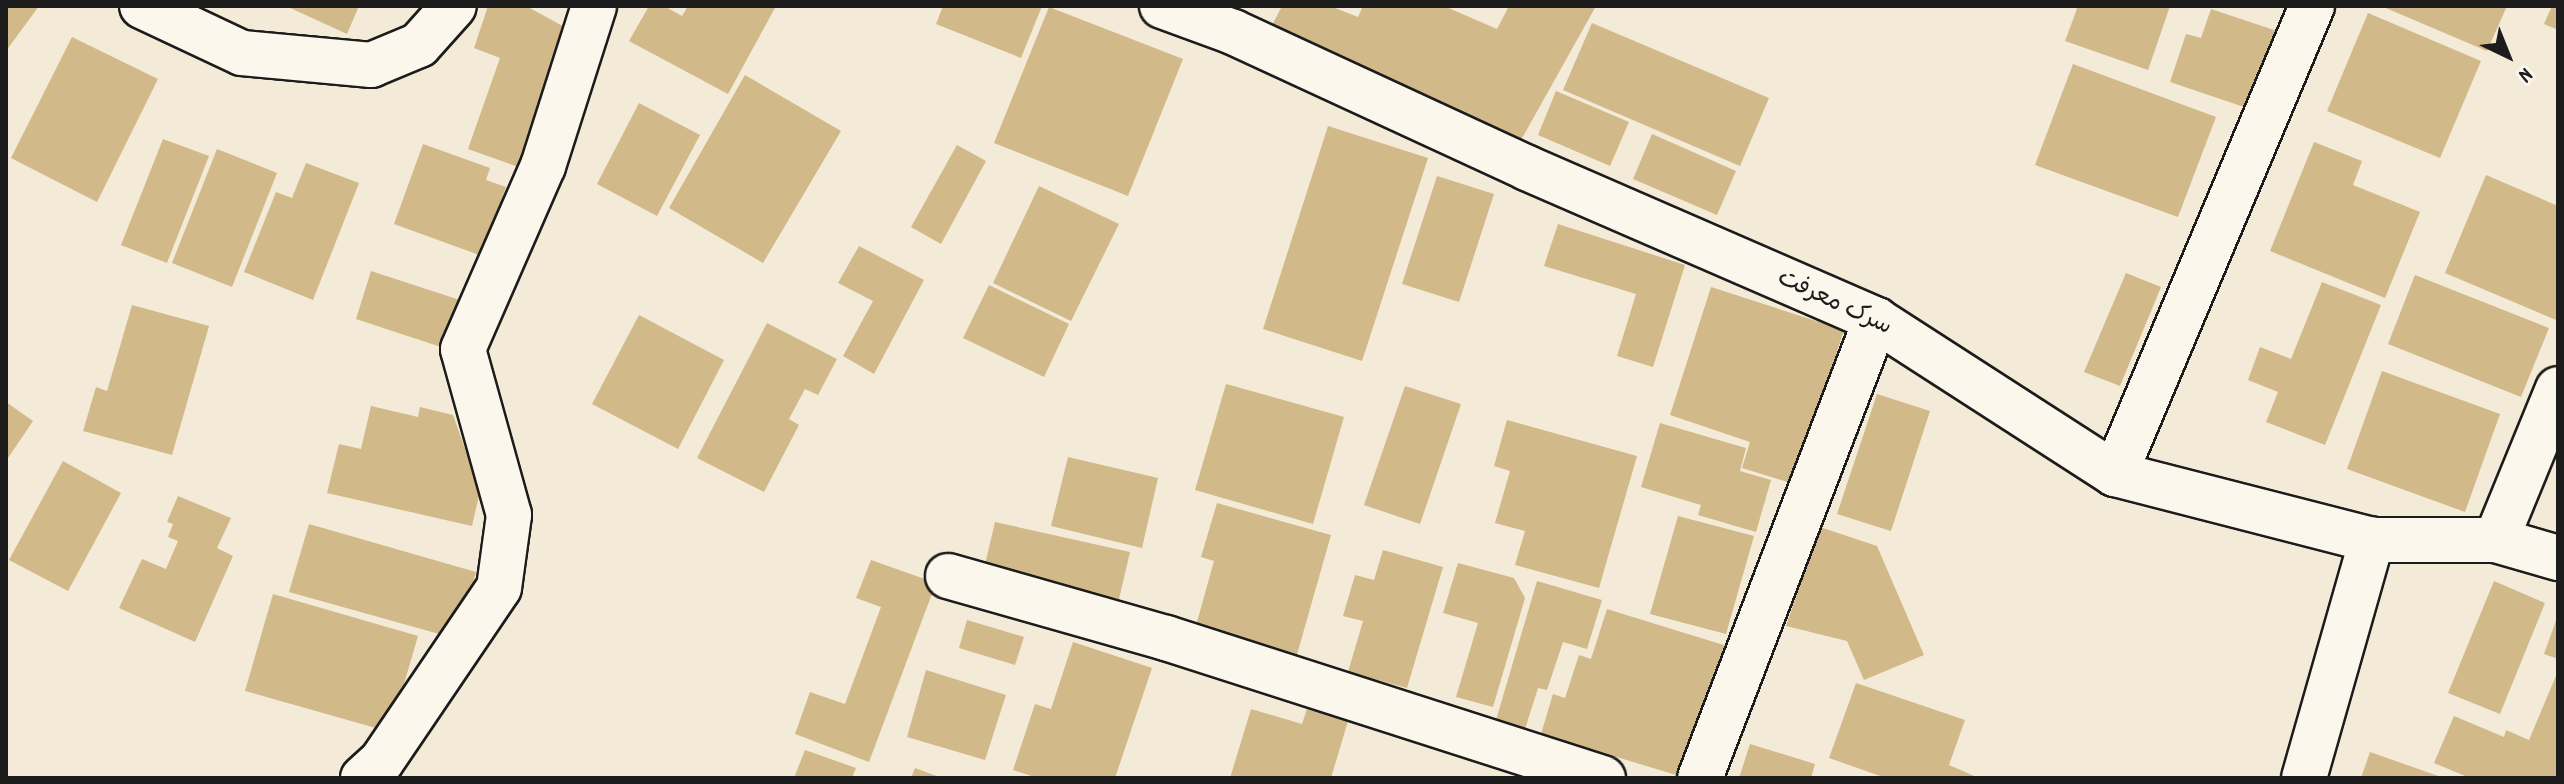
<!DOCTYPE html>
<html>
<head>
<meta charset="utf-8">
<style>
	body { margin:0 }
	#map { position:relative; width:2564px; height:784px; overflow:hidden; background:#f3ebd8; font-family:Dekko,"Playpen Sans Arabic",sans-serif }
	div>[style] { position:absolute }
	.building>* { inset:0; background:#d1b989 }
	.roads { filter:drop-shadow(2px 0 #1c1c1c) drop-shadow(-2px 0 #1c1c1c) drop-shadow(0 2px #1c1c1c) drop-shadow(0 -2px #1c1c1c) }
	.street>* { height:44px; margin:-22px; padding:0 22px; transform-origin:22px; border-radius:22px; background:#fbf7ec }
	span { translate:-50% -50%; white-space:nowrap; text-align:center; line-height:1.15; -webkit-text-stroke:6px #fbf7ec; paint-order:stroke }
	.street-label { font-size:24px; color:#1c1c1c }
	.frame { position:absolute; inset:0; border:8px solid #1c1c1c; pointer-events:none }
	.north { position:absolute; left:2468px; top:16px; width:80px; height:80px; -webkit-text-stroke:6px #fbf7ec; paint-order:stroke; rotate:137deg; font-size:22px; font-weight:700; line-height:32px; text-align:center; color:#1c1c1c }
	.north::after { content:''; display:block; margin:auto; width:28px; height:36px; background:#1c1c1c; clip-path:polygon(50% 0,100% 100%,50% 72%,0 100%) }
</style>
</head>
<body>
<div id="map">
	<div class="building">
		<i style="clip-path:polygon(6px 6px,39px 6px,6px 51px)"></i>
		<i style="clip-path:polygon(286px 6px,359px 6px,347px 34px)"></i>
		<i style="clip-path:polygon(488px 6px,526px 6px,570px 30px,521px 168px,468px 149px,500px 58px,474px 48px)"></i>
		<i style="clip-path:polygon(649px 6px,664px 6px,682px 16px,688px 6px,776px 6px,728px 94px,629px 41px)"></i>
		<i style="clip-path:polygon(943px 6px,1042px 6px,1021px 58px,936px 24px)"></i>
		<i style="clip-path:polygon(1282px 6px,1330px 6px,1358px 17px,1363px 6px,1444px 6px,1497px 29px,1509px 6px,1596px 6px,1521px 140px,1266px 37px)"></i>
		<i style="clip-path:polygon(2078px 6px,2170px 6px,2148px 70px,2065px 41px)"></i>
		<i style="clip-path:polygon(2381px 6px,2507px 6px,2487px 51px)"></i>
		<i style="clip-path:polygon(2552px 6px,2558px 6px,2558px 30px,2544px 24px)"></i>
		<i style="clip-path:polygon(1049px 7px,1183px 59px,1128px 196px,994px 143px)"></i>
		<i style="clip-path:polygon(2211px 9px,2280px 32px,2247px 108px,2170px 82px,2186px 34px,2201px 38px)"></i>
		<i style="clip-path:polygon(2368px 13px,2481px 61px,2440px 158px,2327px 111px)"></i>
		<i style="clip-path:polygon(1592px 23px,1769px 98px,1740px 166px,1563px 90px)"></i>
		<i style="clip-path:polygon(72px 37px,158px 79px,97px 202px,11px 158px)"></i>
		<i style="clip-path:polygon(2073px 64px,2216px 117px,2178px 217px,2035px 165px)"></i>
		<i style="clip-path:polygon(745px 75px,841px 131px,763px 263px,669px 208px)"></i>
		<i style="clip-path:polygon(1556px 91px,1629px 122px,1610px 166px,1538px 135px)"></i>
		<i style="clip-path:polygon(639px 103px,700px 135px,657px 216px,597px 184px)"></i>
		<i style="clip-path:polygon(1328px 126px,1428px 158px,1362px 361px,1263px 329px)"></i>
		<i style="clip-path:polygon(1652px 134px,1736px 171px,1717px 215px,1633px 179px)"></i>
		<i style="clip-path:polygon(163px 139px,209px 156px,167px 263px,121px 245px)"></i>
		<i style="clip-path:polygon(2314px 142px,2362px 161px,2353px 185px,2420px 212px,2385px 298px,2270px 251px)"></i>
		<i style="clip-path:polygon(423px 144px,490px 168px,486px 180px,506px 187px,482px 256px,394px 224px)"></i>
		<i style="clip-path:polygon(957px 145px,986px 161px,941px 244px,911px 227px)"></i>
		<i style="clip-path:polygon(217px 149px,277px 173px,232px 287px,172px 263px)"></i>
		<i style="clip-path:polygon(306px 163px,359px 183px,313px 300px,244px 272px,276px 192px,292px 198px)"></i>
		<i style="clip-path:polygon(2486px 175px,2558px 206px,2556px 320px,2445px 273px)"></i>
		<i style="clip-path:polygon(1437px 176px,1494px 194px,1459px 302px,1402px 284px)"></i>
		<i style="clip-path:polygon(1039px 186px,1119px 224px,1071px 321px,993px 283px)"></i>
		<i style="clip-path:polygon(1558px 224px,1685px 265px,1653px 367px,1617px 356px,1636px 294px,1544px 266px)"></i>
		<i style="clip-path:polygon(859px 246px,924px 280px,874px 374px,843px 356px,873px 301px,838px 283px)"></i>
		<i style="clip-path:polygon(371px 271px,463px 301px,447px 349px,356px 319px)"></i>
		<i style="clip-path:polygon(2126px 273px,2161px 287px,2120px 386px,2084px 372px)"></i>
		<i style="clip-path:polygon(2415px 275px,2549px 328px,2521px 397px,2388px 344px)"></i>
		<i style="clip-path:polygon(2322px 282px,2381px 305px,2325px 445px,2266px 422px,2278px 392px,2248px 380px,2260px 347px,2291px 359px)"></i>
		<i style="clip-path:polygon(989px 285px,1069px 324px,1044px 377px,963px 338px)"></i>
		<i style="clip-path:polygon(1711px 287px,1844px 330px,1794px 484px,1742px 468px,1750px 442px,1670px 415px)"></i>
		<i style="clip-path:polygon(132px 305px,209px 326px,172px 455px,83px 431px,96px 387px,107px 391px)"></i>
		<i style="clip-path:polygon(639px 315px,724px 360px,678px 449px,592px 404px)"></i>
		<i style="clip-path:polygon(767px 323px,837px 359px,818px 395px,805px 389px,789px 419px,799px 425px,764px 492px,697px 458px)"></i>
		<i style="clip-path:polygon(2382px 371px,2500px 414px,2465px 512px,2347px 469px)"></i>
		<i style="clip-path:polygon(1226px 384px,1344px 417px,1313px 524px,1195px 490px)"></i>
		<i style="clip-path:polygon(1405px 386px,1461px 404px,1420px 524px,1364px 505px)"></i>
		<i style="clip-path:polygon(1877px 394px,1930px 411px,1891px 531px,1837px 514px)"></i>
		<i style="clip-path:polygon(6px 402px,33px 421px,6px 461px)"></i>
		<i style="clip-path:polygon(371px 406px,418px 417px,420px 407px,453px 415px,480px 491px,472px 526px,327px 493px,339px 444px,361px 449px)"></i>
		<i style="clip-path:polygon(1507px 420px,1637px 456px,1599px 588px,1515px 565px,1525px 531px,1495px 523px,1510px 471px,1494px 466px)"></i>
		<i style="clip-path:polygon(1660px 423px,1746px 448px,1740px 471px,1771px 480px,1756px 532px,1698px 515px,1701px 505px,1641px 487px)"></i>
		<i style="clip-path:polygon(1068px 457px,1158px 478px,1142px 548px,1051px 526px)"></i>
		<i style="clip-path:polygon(63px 461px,121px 493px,68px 591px,9px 560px)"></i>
		<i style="clip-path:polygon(178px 496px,231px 518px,217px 548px,233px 556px,195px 642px,119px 608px,142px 559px,166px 569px,178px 541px,168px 537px,173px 524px,167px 522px)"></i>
		<i style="clip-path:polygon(1217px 503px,1331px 535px,1296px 658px,1195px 629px,1214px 561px,1201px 557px)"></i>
		<i style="clip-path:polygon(1678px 516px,1754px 536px,1726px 634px,1650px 614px)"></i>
		<i style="clip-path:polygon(995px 522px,1130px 552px,1119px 599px,984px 569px)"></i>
		<i style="clip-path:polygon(309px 524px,476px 572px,457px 639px,289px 592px)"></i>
		<i style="clip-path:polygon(1820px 527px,1877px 546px,1924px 655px,1864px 680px,1847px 641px,1786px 626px)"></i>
		<i style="clip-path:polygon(1383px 550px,1443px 567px,1407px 688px,1348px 672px,1363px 621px,1343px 616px,1355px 575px,1374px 580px)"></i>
		<i style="clip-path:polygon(871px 560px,936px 583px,869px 762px,795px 734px,810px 692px,845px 704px,881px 607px,856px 598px)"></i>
		<i style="clip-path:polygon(1458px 563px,1514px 578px,1525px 598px,1493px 707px,1456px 697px,1478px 623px,1443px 613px)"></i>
		<i style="clip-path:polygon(1537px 581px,1602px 600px,1587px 649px,1563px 642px,1547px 690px,1538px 688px,1525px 729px,1496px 720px)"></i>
		<i style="clip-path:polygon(2494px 581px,2545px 603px,2500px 714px,2448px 693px)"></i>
		<i style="clip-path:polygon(273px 594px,418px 636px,390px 732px,245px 691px)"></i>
		<i style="clip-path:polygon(1607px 609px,1730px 647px,1686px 778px,1541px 734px,1553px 694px,1565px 698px,1579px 655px,1591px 659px)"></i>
		<i style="clip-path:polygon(2558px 615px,2558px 659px,2544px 654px)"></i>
		<i style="clip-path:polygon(967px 620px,1024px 637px,1015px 665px,959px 648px)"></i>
		<i style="clip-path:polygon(1073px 642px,1152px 668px,1115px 778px,1038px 778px,1013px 770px,1035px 704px,1051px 709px)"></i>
		<i style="clip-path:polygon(926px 670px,1006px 695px,985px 760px,907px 737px)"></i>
		<i style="clip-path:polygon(2558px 671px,2558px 778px,2470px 778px,2434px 763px,2454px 716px,2504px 737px,2506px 730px,2529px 740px)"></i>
		<i style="clip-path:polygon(1856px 683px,1965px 720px,1949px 765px,1979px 778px,1886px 778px,1829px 758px)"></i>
		<i style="clip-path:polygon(1251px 709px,1302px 724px,1307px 709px,1348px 721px,1331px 778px,1230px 778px)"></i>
		<i style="clip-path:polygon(1750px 744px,1815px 764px,1811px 778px,1739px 778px)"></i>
		<i style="clip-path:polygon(805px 750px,856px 768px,852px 778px,794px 778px)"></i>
		<i style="clip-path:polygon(2370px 752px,2444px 778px,2361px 778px)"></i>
		<i style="clip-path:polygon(915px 768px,942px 778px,911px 778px)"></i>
	</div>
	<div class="roads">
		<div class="street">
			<i style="left:142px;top:6px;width:110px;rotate:25.2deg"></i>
			<i style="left:242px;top:53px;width:130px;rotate:5.3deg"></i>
			<i style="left:371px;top:65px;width:52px;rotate:-22.6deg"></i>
			<i style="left:419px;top:45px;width:52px;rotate:-48.1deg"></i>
			<i style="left:1162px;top:6px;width:76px;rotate:20.1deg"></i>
			<i style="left:1233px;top:32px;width:324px;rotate:24.8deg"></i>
			<i style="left:1527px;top:168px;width:381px;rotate:23.5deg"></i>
			<i style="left:1876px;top:320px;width:284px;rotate:32.8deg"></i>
			<i style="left:2115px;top:474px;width:265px;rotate:14.4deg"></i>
			<i style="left:2372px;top:540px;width:124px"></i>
			<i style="left:2496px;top:540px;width:65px;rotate:16.2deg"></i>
			<i style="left:2115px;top:474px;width:508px;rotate:-67.17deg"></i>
			<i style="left:2496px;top:540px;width:163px;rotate:-67.7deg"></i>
			<i style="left:948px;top:576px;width:227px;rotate:15.9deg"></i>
			<i style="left:1166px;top:638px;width:459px;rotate:17.8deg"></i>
			<i style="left:363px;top:778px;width:24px;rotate:-42deg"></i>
			<i style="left:381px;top:762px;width:210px;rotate:-55.9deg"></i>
			<i style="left:499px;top:588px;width:74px;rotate:-82.2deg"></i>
			<i style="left:509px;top:515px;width:172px;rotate:-105.5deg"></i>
			<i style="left:463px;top:349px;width:200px;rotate:-66.4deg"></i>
			<i style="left:543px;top:166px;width:168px;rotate:-72.3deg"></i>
			<i style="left:1700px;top:778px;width:491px;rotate:-69deg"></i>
			<i style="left:2304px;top:778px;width:248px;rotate:-74.1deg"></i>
		</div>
	</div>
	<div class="street-label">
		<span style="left:1834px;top:304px;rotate:25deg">سرک معرفت</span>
	</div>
	<div class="frame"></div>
	<div class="north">N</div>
</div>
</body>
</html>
